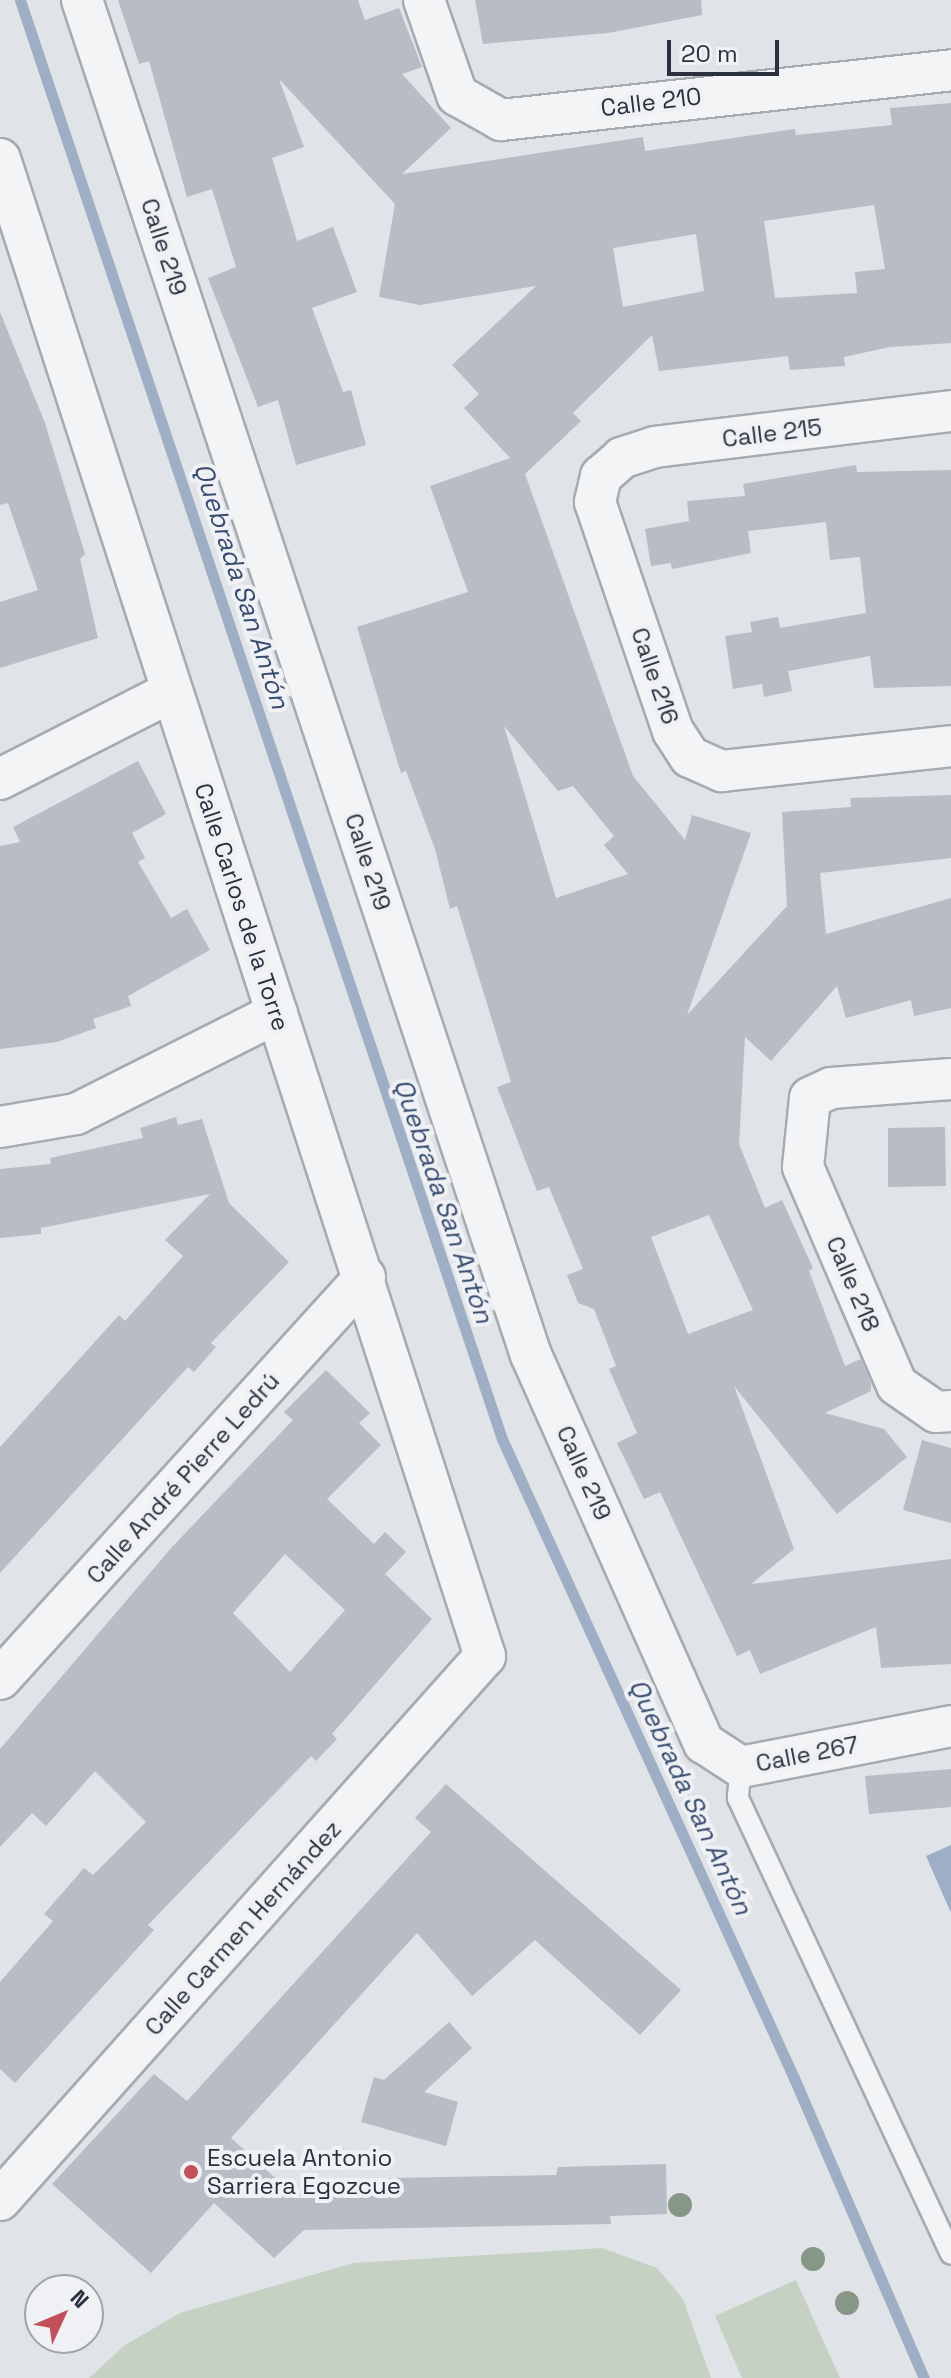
<!DOCTYPE html>
<html>
<head>
<meta charset="utf-8">
<style>
	body { margin:0 }
	#map { position:relative; width:951px; height:2378px; overflow:hidden; background:#e0e3e8; font-family:"Space Grotesk",sans-serif }
	div>[style] { position:absolute }
	.green>* { inset:0; background:#c5d1c2 }
	.water>* { inset:0; background:#9eaec4 }
	.stream>* { height:11px; margin:-5.5px; padding:0 5.5px; transform-origin:5.5px; border-radius:5.5px; background:#9eaec4 }
	.building>* { inset:0; background:#b8bcc4 }
	.roads { filter:drop-shadow(2px 0 #a6aab1) drop-shadow(-2px 0 #a6aab1) drop-shadow(0 2px #a6aab1) drop-shadow(0 -2px #a6aab1) }
	.service>* { height:20px; margin:-10px; padding:0 10px; transform-origin:10px; border-radius:10px; background:#f2f4f6 }
	.minor>* { height:40px; margin:-20px; padding:0 20px; transform-origin:20px; border-radius:20px; background:#f2f4f6 }
	.trees>* { width:24px; height:24px; margin:-12px; border-radius:50%; background:#869788 }
	.dots>* { width:22px; height:22px; translate:-50% -50%; box-sizing:border-box; border:4px solid #eff1f5; border-radius:50% }
	span { translate:-50% -50%; white-space:nowrap; text-align:center; line-height:1.15; -webkit-text-stroke:8px #eff1f5; paint-order:stroke }
	.street-label { font-size:24px; color:#2a303d }
	.poi-label { font-size:24px; color:#2a303d }
	.left { translate:0 -50%; text-align:left }
	.water-label { font-size:26px; color:#384c6e; font-style:italic }
	.north { position:absolute; left:24px; top:2274px; width:80px; height:80px; box-sizing:border-box; background:#eff1f5; border:2px solid #a0a4ab; border-radius:50%; rotate:46deg; font-size:22px; font-weight:700; line-height:32px; text-align:center; color:#2a303d }
	.north::after { content:''; display:block; margin:auto; width:28px; height:36px; background:#c1505a; clip-path:polygon(50% 0,100% 100%,50% 72%,0 100%) }
	.scale { position:absolute; left:667px; top:40px; width:112px; height:36px; box-sizing:border-box; border:4px solid #2a303d; border-top:0; padding-left:10px; font-size:24px; line-height:28px; white-space:nowrap; color:#2a303d; -webkit-text-stroke:6px #eff1f5; paint-order:stroke }
</style>
</head>
<body>
<div id="map">
	<div class="green">
		<i style="clip-path:polygon(602px 2248px,657px 2268px,683px 2299px,711px 2378px,89px 2378px,125px 2345px,180px 2313px,354px 2263px)"></i>
		<i style="clip-path:polygon(796px 2280px,840px 2378px,742px 2378px,715px 2316px)"></i>
	</div>
	<div class="water">
		<i style="clip-path:polygon(951px 1845px,951px 1913px,926px 1856px)"></i>
	</div>
	<div class="stream">
		<i style="left:20px;top:0;width:1518px;rotate:71.48deg"></i>
		<i style="left:502px;top:1439px;width:703px;rotate:65.44deg"></i>
		<i style="left:794px;top:2078px;width:327px;rotate:66.6deg"></i>
	</div>
	<div class="building">
		<i style="clip-path:polygon(evenodd,118px 0,358px 0,365px 20px,399px 8px,422px 67px,402px 74px,451px 128px,402px 174px,643px 137px,645px 151px,795px 129px,796px 135px,892px 125px,890px 108px,951px 103px,951px 343px,890px 347px,844px 357px,845px 366px,790px 370px,788px 356px,659px 371px,652px 335px,573px 413px,581px 421px,525px 474px,633px 776px,685px 840px,692px 815px,751px 833px,687px 1015px,787px 906px,782px 812px,851px 807px,850px 798px,951px 795px,951px 858px,820px 873px,826px 934px,951px 898px,951px 1008px,914px 1016px,911px 1000px,846px 1018px,837px 986px,771px 1061px,745px 1037px,739px 1144px,765px 1208px,782px 1200px,813px 1268px,809px 1271px,845px 1366px,861px 1359px,871px 1383px,871px 1391px,825px 1413px,884px 1429px,907px 1457px,837px 1514px,734px 1386px,794px 1549px,751px 1584px,951px 1559px,951px 1664px,881px 1668px,876px 1627px,760px 1674px,750px 1650px,737px 1656px,660px 1492px,644px 1499px,617px 1443px,637px 1433px,609px 1369px,616px 1366px,594px 1309px,578px 1303px,567px 1275px,583px 1269px,549px 1187px,537px 1191px,497px 1087px,511px 1082px,457px 906px,450px 909px,435px 849px,406px 771px,401px 773px,381px 708px,357px 627px,468px 592px,430px 486px,510px 458px,464px 408px,479px 394px,452px 365px,536px 286px,420px 305px,379px 297px,395px 204px,279px 79px,304px 147px,272px 158px,297px 241px,333px 227px,357px 292px,312px 308px,343px 392px,351px 390px,366px 445px,296px 465px,278px 400px,258px 407px,208px 278px,236px 267px,212px 189px,187px 197px,149px 61px,139px 64px,118px 0,874px 205px,885px 269px,855px 272px,857px 293px,775px 298px,764px 221px,874px 205px,118px 0,696px 234px,704px 291px,623px 307px,613px 248px,696px 234px,118px 0,504px 726px,558px 791px,573px 786px,614px 836px,604px 845px,628px 874px,556px 898px,504px 726px,118px 0,709px 1215px,753px 1310px,688px 1334px,651px 1237px,709px 1215px)"></i>
		<i style="clip-path:polygon(475px 0,701px 0,702px 15px,608px 33px,483px 44px)"></i>
		<i style="clip-path:polygon(0 312px,45px 423px,85px 554px,80px 559px,98px 638px,0 668px,0 602px,38px 590px,8px 503px,0 505px)"></i>
		<i style="clip-path:polygon(856px 465px,857px 472px,951px 470px,951px 686px,874px 688px,870px 656px,788px 671px,792px 691px,764px 697px,762px 684px,733px 689px,725px 636px,752px 632px,750px 622px,778px 617px,780px 628px,866px 613px,860px 557px,830px 560px,826px 522px,748px 531px,751px 553px,672px 569px,671px 563px,651px 566px,645px 529px,689px 521px,687px 501px,745px 496px,743px 484px)"></i>
		<i style="clip-path:polygon(138px 761px,166px 814px,132px 833px,145px 858px,138px 862px,171px 918px,187px 909px,210px 950px,128px 996px,131px 1006px,93px 1019px,96px 1028px,57px 1042px,0 1049px,0 846px,20px 842px,13px 827px)"></i>
		<i style="clip-path:polygon(176px 1117px,178px 1125px,202px 1119px,229px 1203px,289px 1262px,211px 1343px,216px 1347px,194px 1372px,188px 1367px,0 1573px,0 1447px,119px 1315px,125px 1321px,183px 1256px,165px 1240px,210px 1194px,41px 1228px,41px 1234px,0 1238px,0 1169px,51px 1164px,50px 1158px,143px 1138px,140px 1128px)"></i>
		<i style="clip-path:polygon(945px 1127px,946px 1186px,888px 1187px,888px 1128px)"></i>
		<i style="clip-path:polygon(evenodd,326px 1370px,370px 1413px,359px 1423px,381px 1445px,327px 1499px,374px 1544px,385px 1532px,406px 1552px,385px 1574px,432px 1619px,332px 1734px,337px 1739px,316px 1761px,311px 1756px,148px 1925px,154px 1930px,15px 2083px,0 2069px,0 1982px,53px 1921px,44px 1914px,84px 1868px,93px 1875px,146px 1822px,95px 1771px,46px 1826px,32px 1813px,0 1847px,0 1749px,172px 1547px,293px 1420px,284px 1412px,326px 1370px,285px 1554px,345px 1610px,290px 1672px,233px 1613px,285px 1554px)"></i>
		<i style="clip-path:polygon(922px 1440px,951px 1448px,951px 1523px,903px 1510px)"></i>
		<i style="clip-path:polygon(951px 1769px,951px 1807px,869px 1814px,865px 1776px)"></i>
		<i style="clip-path:polygon(446px 1784px,681px 1990px,640px 2035px,535px 1940px,472px 1996px,417px 1933px,231px 2138px,292px 2193px,342px 2193px,342px 2179px,556px 2175px,558px 2167px,666px 2164px,667px 2214px,610px 2216px,611px 2224px,304px 2230px,274px 2258px,214px 2203px,151px 2273px,52px 2184px,154px 2074px,187px 2101px,431px 1832px,415px 1818px)"></i>
		<i style="clip-path:polygon(449px 2022px,472px 2048px,424px 2092px,458px 2102px,446px 2146px,361px 2122px,374px 2077px,384px 2080px)"></i>
	</div>
	<div class="roads">
		<div class="service">
			<i style="left:741px;top:1767px;width:31px;rotate:96deg"></i>
			<i style="left:738px;top:1798px;width:503px;rotate:64.96deg"></i>
		</div>
		<div class="minor">
			<i style="left:82px;top:0;width:1427px;rotate:71.67deg"></i>
			<i style="left:531px;top:1355px;width:425px;rotate:66deg"></i>
			<i style="left:704px;top:1743px;width:44px;rotate:33deg"></i>
			<i style="left:741px;top:1767px;width:214px;rotate:-11deg"></i>
			<i style="left:424px;top:0;width:101px;rotate:70.8deg"></i>
			<i style="left:457px;top:95px;width:51px;rotate:29.6deg"></i>
			<i style="left:501px;top:120px;width:453px;rotate:-6.3deg"></i>
			<i style="left:0;top:159px;width:1574px;rotate:72.05deg"></i>
			<i style="left:485px;top:1656px;width:729px;rotate:131.72deg"></i>
			<i style="left:951px;top:411px;width:298px;rotate:173.1deg"></i>
			<i style="left:655px;top:447px;width:35px;rotate:162deg"></i>
			<i style="left:622px;top:458px;width:28px;rotate:139deg"></i>
			<i style="left:601px;top:476px;width:27px;rotate:103deg"></i>
			<i style="left:595px;top:502px;width:242px;rotate:71.2deg"></i>
			<i style="left:673px;top:731px;width:31px;rotate:57deg"></i>
			<i style="left:690px;top:757px;width:35px;rotate:24deg"></i>
			<i style="left:722px;top:771px;width:230px;rotate:-6.2deg"></i>
			<i style="left:0;top:779px;width:192px;rotate:-27deg"></i>
			<i style="left:951px;top:1079px;width:120px;rotate:175.7deg"></i>
			<i style="left:831px;top:1088px;width:23px;rotate:155deg"></i>
			<i style="left:810px;top:1098px;width:69px;rotate:95.8deg"></i>
			<i style="left:803px;top:1167px;width:237px;rotate:66.7deg"></i>
			<i style="left:897px;top:1385px;width:47px;rotate:34.7deg"></i>
			<i style="left:936px;top:1412px;width:15px;rotate:-4deg"></i>
			<i style="left:0;top:1127px;width:77px;rotate:-9.7deg"></i>
			<i style="left:76px;top:1114px;width:225px;rotate:-26.7deg"></i>
			<i style="left:0;top:1679px;width:543px;rotate:-47.76deg"></i>
		</div>
	</div>
	<div class="trees">
		<i style="left:680px;top:2205px"></i>
		<i style="left:813px;top:2259px"></i>
		<i style="left:847px;top:2303px"></i>
	</div>
	<div class="dots">
		<i style="left:191px;top:2172px;background:#c1505a"></i>
	</div>
	<div class="street-label">
		<span style="left:651px;top:102px;rotate:-7deg">Calle 210</span>
		<span style="left:164px;top:247px;rotate:72deg">Calle 219</span>
		<span style="left:772px;top:433px;rotate:-7deg">Calle 215</span>
		<span style="left:655px;top:676px;rotate:71deg">Calle 216</span>
		<span style="left:368px;top:862px;rotate:72deg">Calle 219</span>
		<span style="left:242px;top:907px;rotate:72deg">Calle Carlos de la Torre</span>
		<span style="left:853px;top:1284px;rotate:67deg">Calle 218</span>
		<span style="left:584px;top:1473px;rotate:66deg">Calle 219</span>
		<span style="left:183px;top:1478px;rotate:-48deg">Calle André Pierre Ledrú</span>
		<span style="left:807px;top:1754px;rotate:-11deg">Calle 267</span>
		<span style="left:243px;top:1928px;rotate:-48deg">Calle Carmen Hernández</span>
	</div>
	<div class="poi-label">
		<span class="left" style="left:207px;top:2172px">Escuela Antonio<br>Sarriera Egozcue</span>
	</div>
	<div class="water-label">
		<span style="left:241px;top:586px;rotate:72deg">Quebrada San Antón</span>
		<span style="left:443px;top:1201px;rotate:71deg">Quebrada San Antón</span>
		<span style="left:690px;top:1797px;rotate:65deg">Quebrada San Antón</span>
	</div>
	<div class="north">N</div>
	<div class="scale">20 m</div>
</div>
</body>
</html>
